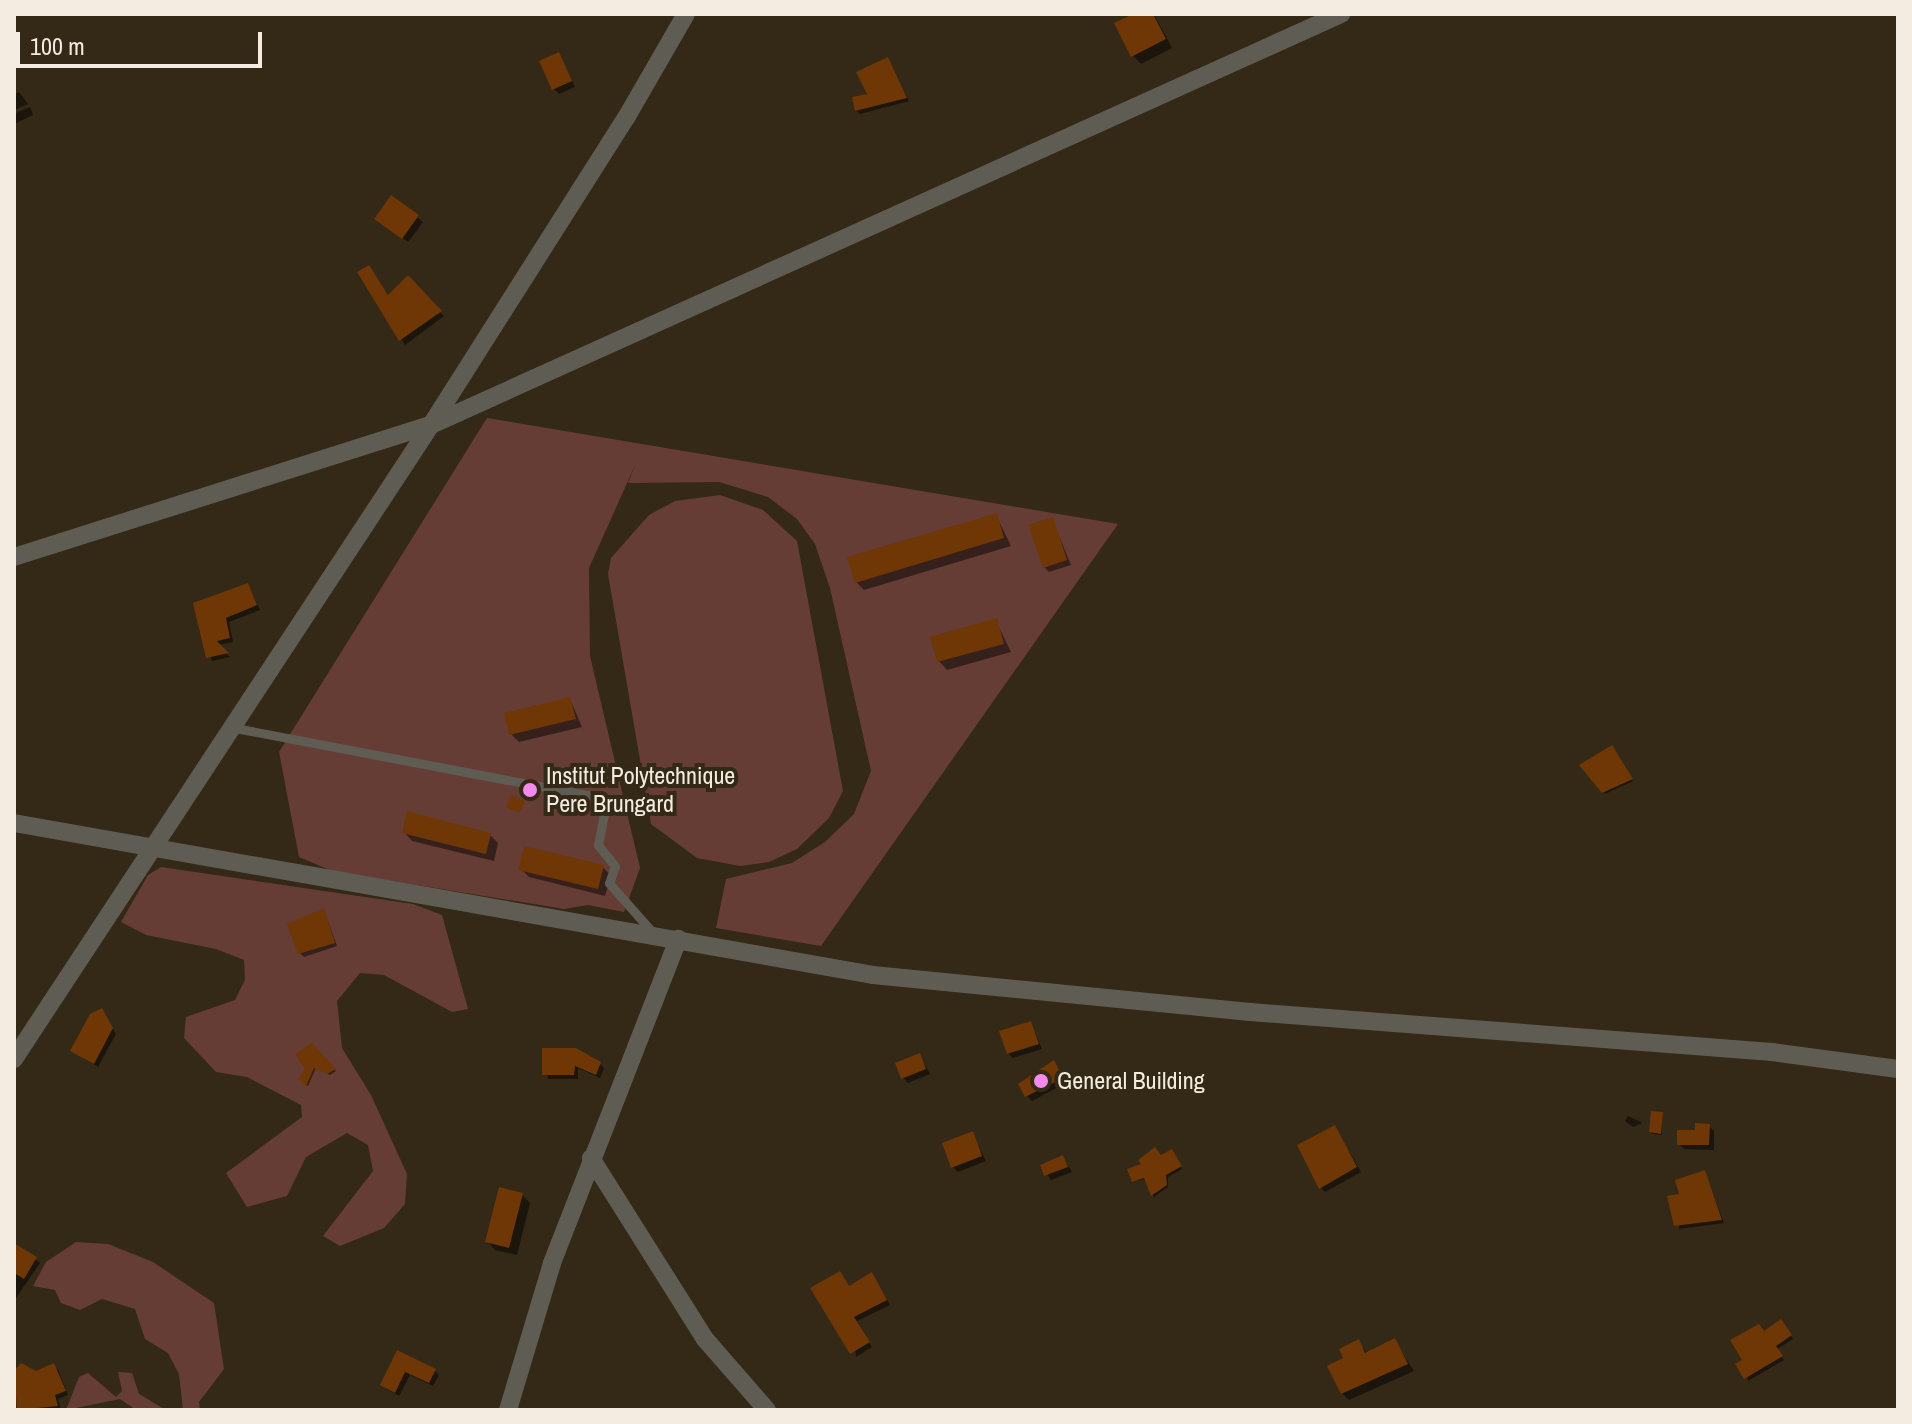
<!DOCTYPE html>
<html>
<head>
<meta charset="utf-8">
<style>
	body { margin:0 }
	#map { position:relative; width:1912px; height:1424px; overflow:hidden; background:#342817; font-family:"Archivo Narrow",sans-serif }
	div>[style] { position:absolute }
	.green>* { inset:0; background:#663d35 }
	.shadow>* { inset:0; background:#0007 }
	.building>* { inset:0; background:#6f3705 }
	.service>* { height:9px; margin:-4.5px; padding:0 4.5px; transform-origin:4.5px; border-radius:4.5px; background:#5f5d53 }
	.minor>* { height:18px; margin:-9px; padding:0 9px; transform-origin:9px; border-radius:9px; background:#5f5d53 }
	.dots>* { width:22px; height:22px; translate:-50% -50%; box-sizing:border-box; border:4px solid #342817; border-radius:50% }
	span { translate:-50% -50%; white-space:nowrap; text-align:center; line-height:1.15; -webkit-text-stroke:8px #342817; paint-order:stroke }
	.poi-label { font-size:24px; color:#f4ece1 }
	.left { translate:0 -50%; text-align:left }
	.frame { position:absolute; inset:0; border:16px solid #f4ece1; pointer-events:none }
	.scale { position:absolute; left:16px; top:32px; width:246px; height:36px; box-sizing:border-box; border:4px solid #f4ece1; border-top:0; padding-left:10px; font-size:24px; line-height:28px; white-space:nowrap; color:#f4ece1; -webkit-text-stroke:6px #342817; paint-order:stroke }
</style>
</head>
<body>
<div id="map">
	<div class="green">
		<i style="clip-path:polygon(487px 418px,1118px 524px,821px 946px,716px 928px,726px 879px,792px 863px,825px 842px,854px 814px,871px 771px,830px 588px,815px 544px,797px 519px,768px 497px,719px 482px,628px 483px,636px 463px,589px 568px,590px 656px,640px 868px,624px 912px,588px 905px,564px 909px,332px 871px,299px 857px,279px 752px)"></i>
		<i style="clip-path:polygon(720px 495px,763px 510px,797px 541px,843px 791px,829px 818px,797px 849px,769px 862px,740px 866px,697px 858px,651px 824px,608px 574px,611px 558px,649px 515px,675px 501px)"></i>
		<i style="clip-path:polygon(161px 867px,413px 904px,442px 915px,468px 1009px,452px 1012px,384px 975px,360px 973px,337px 1001px,342px 1048px,371px 1095px,407px 1174px,405px 1204px,384px 1228px,340px 1246px,323px 1236px,373px 1171px,368px 1145px,347px 1133px,306px 1157px,287px 1196px,247px 1207px,226px 1173px,302px 1117px,301px 1105px,247px 1077px,216px 1072px,184px 1038px,186px 1017px,235px 1000px,245px 980px,244px 960px,216px 949px,146px 935px,121px 922px,148px 875px)"></i>
		<i style="clip-path:polygon(76px 1242px,108px 1244px,153px 1262px,214px 1303px,224px 1369px,199px 1402px,200px 1410px,183px 1410px,179px 1374px,168px 1353px,145px 1339px,135px 1309px,102px 1299px,80px 1310px,61px 1303px,55px 1290px,33px 1286px,46px 1262px)"></i>
		<i style="clip-path:polygon(118px 1372px,132px 1373px,139px 1394px,166px 1410px,136px 1410px,120px 1399px,66px 1410px,79px 1377px,88px 1373px,116px 1397px,122px 1391px)"></i>
	</div>
	<div class="shadow">
		<i style="clip-path:polygon(1137px 14px,1154px 14px,1172px 48px,1141px 64px,1133px 56px)"></i>
		<i style="clip-path:polygon(558px 55px,575px 87px,559px 94px,554px 89px)"></i>
		<i style="clip-path:polygon(888px 60px,909px 101px,860px 114px,856px 110px)"></i>
		<i style="clip-path:polygon(19px 92px,28px 104px,14px 110px,14px 94px)"></i>
		<i style="clip-path:polygon(30px 107px,33px 115px,14px 124px,14px 114px)"></i>
		<i style="clip-path:polygon(392px 198px,423px 222px,408px 242px,381px 223px)"></i>
		<i style="clip-path:polygon(369px 267px,389px 296px,408px 278px,444px 316px,405px 345px,360px 273px)"></i>
		<i style="clip-path:polygon(996px 515px,1011px 546px,864px 590px,856px 582px)"></i>
		<i style="clip-path:polygon(1052px 519px,1071px 565px,1049px 572px,1044px 567px)"></i>
		<i style="clip-path:polygon(248px 585px,260px 610px,229px 622px,233px 642px,218px 645px,230px 657px,212px 661px,195px 605px)"></i>
		<i style="clip-path:polygon(996px 621px,1011px 652px,947px 670px,939px 661px)"></i>
		<i style="clip-path:polygon(570px 699px,582px 727px,519px 742px,511px 734px)"></i>
		<i style="clip-path:polygon(1614px 749px,1633px 781px,1605px 794px,1582px 766px)"></i>
		<i style="clip-path:polygon(404px 832px,490px 835px,498px 843px,494px 861px,412px 841px)"></i>
		<i style="clip-path:polygon(602px 867px,611px 875px,605px 896px,529px 877px,521px 869px)"></i>
		<i style="clip-path:polygon(324px 910px,337px 946px,304px 957px,300px 953px)"></i>
		<i style="clip-path:polygon(102px 1010px,116px 1034px,98px 1067px,72px 1051px)"></i>
		<i style="clip-path:polygon(1031px 1023px,1042px 1049px,1013px 1058px,1008px 1053px)"></i>
		<i style="clip-path:polygon(311px 1046px,336px 1071px,330px 1075px,316px 1068px,308px 1086px,302px 1082px)"></i>
		<i style="clip-path:polygon(544px 1050px,600px 1064px,604px 1068px,600px 1078px,578px 1068px,578px 1079px,548px 1079px)"></i>
		<i style="clip-path:polygon(920px 1056px,930px 1074px,908px 1083px,903px 1078px)"></i>
		<i style="clip-path:polygon(1054px 1063px,1066px 1083px,1032px 1101px,1027px 1096px)"></i>
		<i style="clip-path:polygon(1662px 1114px,1662px 1135px,1653px 1134px,1651px 1132px)"></i>
		<i style="clip-path:polygon(1628px 1116px,1641px 1122px,1642px 1123px,1633px 1127px,1625px 1121px)"></i>
		<i style="clip-path:polygon(1709px 1126px,1714px 1131px,1714px 1150px,1684px 1149px,1679px 1144px)"></i>
		<i style="clip-path:polygon(1335px 1128px,1361px 1172px,1325px 1192px,1320px 1187px)"></i>
		<i style="clip-path:polygon(972px 1134px,986px 1161px,958px 1172px,953px 1167px)"></i>
		<i style="clip-path:polygon(1173px 1153px,1182px 1169px,1168px 1177px,1168px 1187px,1154px 1197px,1146px 1179px,1134px 1181px,1144px 1165px)"></i>
		<i style="clip-path:polygon(1063px 1158px,1072px 1172px,1051px 1180px,1042px 1166px)"></i>
		<i style="clip-path:polygon(1705px 1172px,1724px 1223px,1679px 1229px,1682px 1195px)"></i>
		<i style="clip-path:polygon(522px 1195px,530px 1203px,517px 1255px,495px 1250px,487px 1241px)"></i>
		<i style="clip-path:polygon(14px 1242px,40px 1263px,14px 1301px)"></i>
		<i style="clip-path:polygon(872px 1274px,890px 1305px,857px 1321px,872px 1347px,856px 1357px,850px 1288px)"></i>
		<i style="clip-path:polygon(1784px 1325px,1793px 1339px,1777px 1349px,1784px 1360px,1748px 1381px,1745px 1361px,1732px 1344px,1759px 1326px,1764px 1333px)"></i>
		<i style="clip-path:polygon(1394px 1340px,1414px 1371px,1349px 1400px,1342px 1393px,1346px 1359px,1358px 1342px,1368px 1354px)"></i>
		<i style="clip-path:polygon(398px 1353px,434px 1370px,439px 1375px,433px 1386px,410px 1375px,399px 1396px,387px 1389px,383px 1385px)"></i>
		<i style="clip-path:polygon(21px 1366px,36px 1373px,54px 1366px,58px 1370px,68px 1395px,58px 1399px,61px 1410px,19px 1410px,14px 1371px)"></i>
	</div>
	<div class="building">
		<i style="clip-path:polygon(1133px 14px,1153px 14px,1166px 39px,1131px 57px,1114px 23px)"></i>
		<i style="clip-path:polygon(559px 52px,572px 81px,552px 90px,539px 61px)"></i>
		<i style="clip-path:polygon(888px 57px,907px 98px,855px 111px,852px 97px,867px 94px,856px 72px)"></i>
		<i style="clip-path:polygon(391px 195px,419px 215px,402px 239px,374px 219px)"></i>
		<i style="clip-path:polygon(369px 265px,388px 295px,408px 275px,442px 311px,399px 341px,357px 272px)"></i>
		<i style="clip-path:polygon(997px 513px,1004px 538px,855px 583px,847px 557px)"></i>
		<i style="clip-path:polygon(1053px 517px,1067px 560px,1043px 568px,1028px 525px)"></i>
		<i style="clip-path:polygon(248px 583px,257px 605px,226px 618px,230px 638px,217px 641px,229px 653px,206px 658px,193px 603px)"></i>
		<i style="clip-path:polygon(997px 618px,1004px 644px,937px 662px,930px 637px)"></i>
		<i style="clip-path:polygon(570px 697px,576px 719px,509px 735px,504px 713px)"></i>
		<i style="clip-path:polygon(1612px 745px,1633px 779px,1602px 793px,1579px 765px)"></i>
		<i style="clip-path:polygon(511px 795px,525px 801px,519px 813px,506px 807px)"></i>
		<i style="clip-path:polygon(407px 811px,491px 833px,486px 854px,402px 833px)"></i>
		<i style="clip-path:polygon(524px 846px,604px 865px,598px 889px,518px 870px)"></i>
		<i style="clip-path:polygon(324px 908px,335px 943px,298px 954px,287px 924px)"></i>
		<i style="clip-path:polygon(102px 1008px,113px 1028px,94px 1064px,70px 1051px,90px 1014px)"></i>
		<i style="clip-path:polygon(1031px 1021px,1039px 1044px,1007px 1054px,999px 1031px)"></i>
		<i style="clip-path:polygon(312px 1043px,336px 1069px,327px 1074px,314px 1068px,306px 1086px,298px 1079px,305px 1069px,295px 1054px)"></i>
		<i style="clip-path:polygon(542px 1048px,576px 1048px,601px 1062px,596px 1075px,575px 1066px,574px 1075px,542px 1075px)"></i>
		<i style="clip-path:polygon(920px 1053px,926px 1069px,901px 1079px,895px 1063px)"></i>
		<i style="clip-path:polygon(1054px 1060px,1063px 1078px,1025px 1097px,1018px 1084px)"></i>
		<i style="clip-path:polygon(1651px 1111px,1663px 1112px,1661px 1134px,1649px 1132px)"></i>
		<i style="clip-path:polygon(1695px 1123px,1710px 1124px,1709px 1145px,1677px 1145px,1677px 1130px,1695px 1130px)"></i>
		<i style="clip-path:polygon(1335px 1125px,1357px 1167px,1319px 1189px,1297px 1145px)"></i>
		<i style="clip-path:polygon(973px 1131px,982px 1156px,951px 1168px,942px 1143px)"></i>
		<i style="clip-path:polygon(1155px 1147px,1161px 1155px,1172px 1149px,1182px 1166px,1166px 1175px,1167px 1185px,1151px 1196px,1144px 1178px,1132px 1182px,1127px 1169px,1141px 1164px,1138px 1160px)"></i>
		<i style="clip-path:polygon(1063px 1155px,1068px 1167px,1044px 1176px,1040px 1165px)"></i>
		<i style="clip-path:polygon(1705px 1170px,1722px 1220px,1674px 1226px,1667px 1196px,1679px 1194px,1675px 1180px)"></i>
		<i style="clip-path:polygon(499px 1187px,523px 1193px,509px 1248px,485px 1242px)"></i>
		<i style="clip-path:polygon(14px 1243px,37px 1257px,24px 1279px,14px 1273px)"></i>
		<i style="clip-path:polygon(840px 1271px,849px 1286px,872px 1272px,887px 1300px,854px 1317px,870px 1342px,850px 1354px,810px 1288px)"></i>
		<i style="clip-path:polygon(1781px 1319px,1792px 1335px,1776px 1346px,1783px 1356px,1744px 1379px,1735px 1364px,1742px 1360px,1730px 1340px,1759px 1324px,1764px 1331px)"></i>
		<i style="clip-path:polygon(1395px 1338px,1408px 1364px,1341px 1394px,1327px 1366px,1343px 1358px,1339px 1349px,1359px 1339px,1365px 1353px)"></i>
		<i style="clip-path:polygon(397px 1350px,436px 1369px,429px 1383px,405px 1372px,395px 1393px,380px 1385px)"></i>
		<i style="clip-path:polygon(21px 1363px,36px 1371px,54px 1363px,66px 1391px,55px 1395px,58px 1406px,17px 1410px,14px 1371px)"></i>
	</div>
	<div class="service">
		<i style="left:235px;top:728px;width:379px;rotate:10.8deg"></i>
		<i style="left:607px;top:799px;width:47px;rotate:101.1deg"></i>
		<i style="left:598px;top:845px;width:27px;rotate:51deg"></i>
		<i style="left:615px;top:866px;width:18px;rotate:109deg"></i>
		<i style="left:609px;top:883px;width:68px;rotate:48.6deg"></i>
	</div>
	<div class="minor">
		<i style="left:14px;top:557px;width:437px;rotate:-17.6deg"></i>
		<i style="left:431px;top:425px;width:999px;rotate:-24.31deg"></i>
		<i style="left:14px;top:823px;width:872px;rotate:10.03deg"></i>
		<i style="left:873px;top:975px;width:379px;rotate:5.6deg"></i>
		<i style="left:1250px;top:1012px;width:524px;rotate:4.38deg"></i>
		<i style="left:1772px;top:1052px;width:127px;rotate:7.7deg"></i>
		<i style="left:14px;top:1059px;width:759px;rotate:-56.67deg"></i>
		<i style="left:431px;top:425px;width:364px;rotate:-57.6deg"></i>
		<i style="left:626px;top:118px;width:120px;rotate:-60deg"></i>
		<i style="left:591px;top:1158px;width:214px;rotate:57.8deg"></i>
		<i style="left:705px;top:1339px;width:94px;rotate:48.9deg"></i>
		<i style="left:508px;top:1410px;width:153px;rotate:-73.3deg"></i>
		<i style="left:552px;top:1263px;width:348px;rotate:-68.7deg"></i>
	</div>
	<div class="dots">
		<i style="left:530px;top:790px;background:#f689ee"></i>
		<i style="left:1041px;top:1081px;background:#f689ee"></i>
	</div>
	<div class="poi-label">
		<span class="left" style="left:546px;top:790px">Institut Polytechnique<br>Pere Brungard</span>
		<span class="left" style="left:1057px;top:1081px">General Building</span>
	</div>
	<div class="frame"></div>
	<div class="scale">100 m</div>
</div>
</body>
</html>
